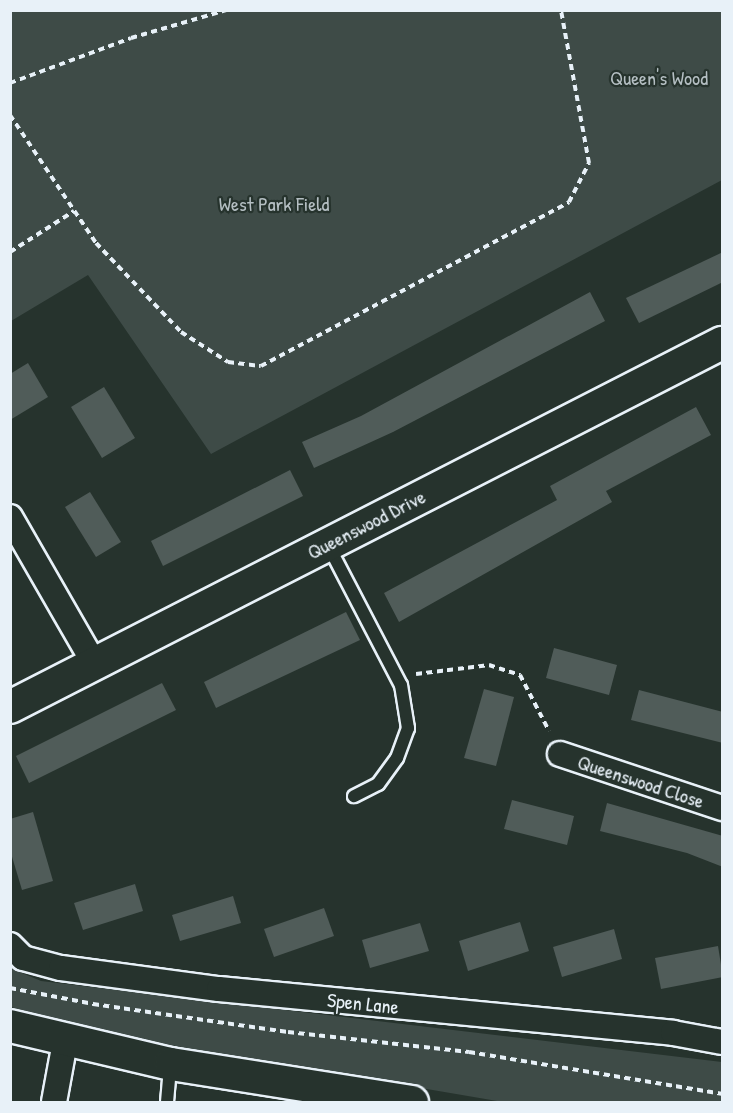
<!DOCTYPE html>
<html>
<head>
<meta charset="utf-8">
<style>
	body { margin:0 }
	#map { position:relative; width:733px; height:1113px; overflow:hidden; background:#26332d; font-family:"Patrick Hand",sans-serif }
	div>[style] { position:absolute }
	.green>* { inset:0; background:#3e4b47 }
	.building>* { inset:0; background:#505c59 }
	.path>* { height:4px; margin-top:-2px; transform-origin:0; background:repeating-linear-gradient(90deg,#e8f1f8 0 6px,transparent 0 10.5px) }
	.roads { filter:drop-shadow(2px 0 #e8f1f8) drop-shadow(-2px 0 #e8f1f8) drop-shadow(0 2px #e8f1f8) drop-shadow(0 -2px #e8f1f8) }
	.service>* { height:12px; margin:-6px; padding:0 6px; transform-origin:6px; border-radius:6px; background:#26332d }
	.minor>* { height:24px; margin:-12px; padding:0 12px; transform-origin:12px; border-radius:12px; background:#26332d }
	.tertiary>* { height:32px; margin:-16px; padding:0 16px; transform-origin:16px; border-radius:16px; background:#26332d }
	span { translate:-50% -50%; white-space:nowrap; text-align:center; line-height:1.15; -webkit-text-stroke:4.5px #26332d; paint-order:stroke }
	.park-label { font-size:20px; color:#b5bfc3 }
	.street-label { font-size:20px; color:#e8f1f8 }
	.frame { position:absolute; inset:0; border:12px solid #e8f1f8; pointer-events:none }
</style>
</head>
<body>
<div id="map">
	<div class="green">
		<i style="clip-path:polygon(11px 10px,722px 11px,722px 180px,211px 454px,88px 275px,11px 321px)"></i>
		<i style="clip-path:polygon(10px 968px,41px 981px,722px 1062px,722px 1102px,503px 1102px,117px 1036px,11px 1007px)"></i>
	</div>
	<div class="building">
		<i style="clip-path:polygon(723px 252px,723px 282px,639px 323px,626px 298px)"></i>
		<i style="clip-path:polygon(590px 292px,605px 321px,393px 432px,314px 468px,302px 442px,361px 416px)"></i>
		<i style="clip-path:polygon(28px 363px,48px 397px,10px 420px,10px 374px)"></i>
		<i style="clip-path:polygon(104px 387px,135px 438px,102px 458px,71px 407px)"></i>
		<i style="clip-path:polygon(696px 407px,711px 435px,606px 491px,612px 502px,399px 622px,384px 593px,557px 500px,550px 486px)"></i>
		<i style="clip-path:polygon(290px 470px,303px 496px,163px 566px,151px 541px)"></i>
		<i style="clip-path:polygon(90px 492px,121px 542px,96px 557px,65px 507px)"></i>
		<i style="clip-path:polygon(346px 612px,360px 640px,216px 708px,204px 682px)"></i>
		<i style="clip-path:polygon(554px 648px,617px 665px,609px 695px,546px 678px)"></i>
		<i style="clip-path:polygon(162px 683px,176px 710px,29px 783px,16px 756px)"></i>
		<i style="clip-path:polygon(484px 689px,514px 697px,496px 766px,464px 758px)"></i>
		<i style="clip-path:polygon(639px 690px,723px 712px,723px 743px,631px 720px)"></i>
		<i style="clip-path:polygon(512px 800px,574px 816px,567px 845px,504px 829px)"></i>
		<i style="clip-path:polygon(607px 803px,723px 836px,723px 867px,687px 853px,600px 831px)"></i>
		<i style="clip-path:polygon(33px 812px,53px 881px,22px 890px,10px 850px,10px 819px)"></i>
		<i style="clip-path:polygon(135px 884px,143px 911px,83px 930px,74px 903px)"></i>
		<i style="clip-path:polygon(233px 896px,241px 923px,180px 941px,172px 915px)"></i>
		<i style="clip-path:polygon(324px 908px,334px 936px,274px 957px,264px 929px)"></i>
		<i style="clip-path:polygon(520px 922px,529px 951px,468px 971px,459px 941px)"></i>
		<i style="clip-path:polygon(420px 923px,429px 951px,370px 968px,362px 940px)"></i>
		<i style="clip-path:polygon(614px 929px,622px 959px,562px 977px,553px 947px)"></i>
		<i style="clip-path:polygon(718px 946px,723px 977px,661px 989px,655px 958px)"></i>
	</div>
	<div class="path">
		<i style="left:10px;top:83px;width:129px;rotate:-20.4deg"></i>
		<i style="left:131px;top:38px;width:100px;rotate:-16.3deg"></i>
		<i style="left:10px;top:115px;width:154px;rotate:56.1deg"></i>
		<i style="left:96px;top:243px;width:123px;rotate:46.3deg"></i>
		<i style="left:181px;top:332px;width:56px;rotate:32.6deg"></i>
		<i style="left:228px;top:362px;width:33px;rotate:7deg"></i>
		<i style="left:261px;top:366px;width:349px;rotate:-28deg"></i>
		<i style="left:569px;top:202px;width:44px;rotate:-62.9deg"></i>
		<i style="left:589px;top:163px;width:156px;rotate:-100.4deg"></i>
		<i style="left:10px;top:252px;width:76px;rotate:-32.6deg"></i>
		<i style="left:416px;top:674px;width:74px;rotate:-7deg"></i>
		<i style="left:489px;top:665px;width:33px;rotate:18deg"></i>
		<i style="left:520px;top:675px;width:63px;rotate:62.6deg"></i>
		<i style="left:10px;top:988px;width:85px;rotate:10.9deg"></i>
		<i style="left:93px;top:1004px;width:197px;rotate:8.2deg"></i>
		<i style="left:288px;top:1032px;width:182px;rotate:6.3deg"></i>
		<i style="left:469px;top:1052px;width:256px;rotate:9.4deg"></i>
	</div>
	<div class="roads">
		<div class="service">
			<i style="left:328px;top:545px;width:158px;rotate:62.5deg"></i>
			<i style="left:401px;top:685px;width:44px;rotate:80.8deg"></i>
			<i style="left:408px;top:728px;width:32px;rotate:110deg"></i>
			<i style="left:397px;top:758px;width:32px;rotate:126deg"></i>
			<i style="left:378px;top:784px;width:27px;rotate:153deg"></i>
			<i style="left:167px;top:1102px;width:36px;rotate:-85deg"></i>
		</div>
		<div class="minor">
			<i style="left:10px;top:517px;width:168px;rotate:60.1deg"></i>
			<i style="left:560px;top:754px;width:171px;rotate:18.4deg"></i>
			<i style="left:10px;top:945px;width:18px;rotate:45deg"></i>
			<i style="left:23px;top:958px;width:39px;rotate:15deg"></i>
			<i style="left:61px;top:968px;width:159px;rotate:7.6deg"></i>
			<i style="left:219px;top:989px;width:456px;rotate:5.5deg"></i>
			<i style="left:673px;top:1033px;width:50px;rotate:10.4deg"></i>
			<i style="left:54px;top:1102px;width:61px;rotate:-79.6deg"></i>
		</div>
		<div class="tertiary">
			<i style="left:10px;top:707px;width:800px;rotate:-27.08deg"></i>
			<i style="left:10px;top:1026px;width:165px;rotate:13.3deg"></i>
			<i style="left:171px;top:1064px;width:244px;rotate:9deg"></i>
		</div>
	</div>
	<div class="park-label">
		<span style="left:659px;top:77px">Queen's Wood</span>
		<span style="left:274px;top:203px">West Park Field</span>
	</div>
	<div class="street-label">
		<span style="left:366px;top:524px;rotate:-27deg">Queenswood Drive</span>
		<span style="left:641px;top:781px;rotate:18deg">Queenswood Close</span>
		<span style="left:363px;top:1003px;rotate:6deg">Spen Lane</span>
	</div>
	<div class="frame"></div>
</div>
</body>
</html>
